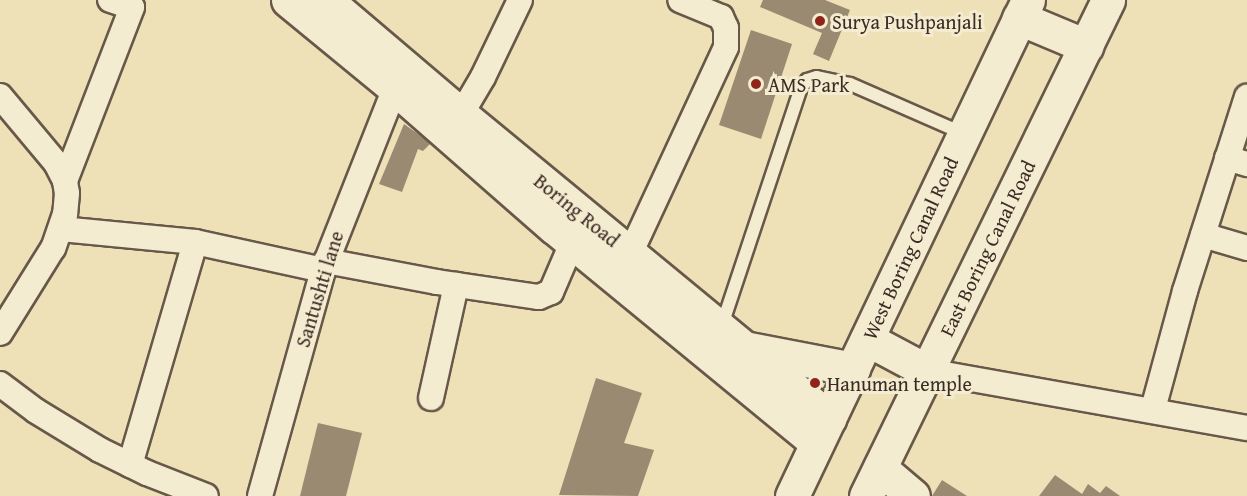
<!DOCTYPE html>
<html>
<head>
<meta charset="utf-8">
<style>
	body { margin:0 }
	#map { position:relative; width:1247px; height:496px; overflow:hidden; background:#eee1b7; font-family:"Gentium Book Plus",serif }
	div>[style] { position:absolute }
	.building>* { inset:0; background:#998a71 }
	.roads { filter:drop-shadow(2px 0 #68584a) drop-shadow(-2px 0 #68584a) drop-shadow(0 2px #68584a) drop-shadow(0 -2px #68584a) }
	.lane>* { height:12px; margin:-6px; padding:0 6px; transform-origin:6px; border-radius:6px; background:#f4ecd0 }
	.street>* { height:24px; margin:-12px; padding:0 12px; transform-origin:12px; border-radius:12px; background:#f4ecd0 }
	.secondary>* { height:33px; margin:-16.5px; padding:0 16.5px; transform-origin:16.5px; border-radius:16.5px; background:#f4ecd0 }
	.dots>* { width:16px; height:16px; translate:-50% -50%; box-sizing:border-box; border:3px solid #f4ecd0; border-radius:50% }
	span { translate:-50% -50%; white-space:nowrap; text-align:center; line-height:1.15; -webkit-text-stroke:6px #f4ecd0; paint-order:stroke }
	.poi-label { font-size:20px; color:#3c2b25 }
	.left { translate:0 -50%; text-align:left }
	.street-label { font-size:20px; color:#3c2b25 }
</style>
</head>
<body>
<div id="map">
	<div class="building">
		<i style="clip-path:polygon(763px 0,825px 0,850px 10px,829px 61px,813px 54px,822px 33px,760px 7px)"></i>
		<i style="clip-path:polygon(751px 30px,792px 44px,761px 139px,719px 125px)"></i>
		<i style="clip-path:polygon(404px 124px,431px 143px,423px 151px,418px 149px,402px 192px,379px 184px)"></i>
		<i style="clip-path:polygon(596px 378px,642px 393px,624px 443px,654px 450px,638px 496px,559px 495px)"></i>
		<i style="clip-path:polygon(318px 423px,362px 433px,346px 496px,300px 496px)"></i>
		<i style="clip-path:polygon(1055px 475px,1082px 494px,1088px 484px,1100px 493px,1106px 486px,1120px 496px,1039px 496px)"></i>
		<i style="clip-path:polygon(942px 480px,967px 496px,932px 496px)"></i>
	</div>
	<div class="roads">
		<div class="lane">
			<i style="left:721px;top:328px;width:253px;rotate:-71.6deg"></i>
			<i style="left:801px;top:88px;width:10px;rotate:-53deg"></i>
			<i style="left:807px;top:80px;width:10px;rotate:-17deg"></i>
			<i style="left:817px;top:77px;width:34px;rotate:12deg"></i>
			<i style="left:850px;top:84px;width:122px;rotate:23.6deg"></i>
		</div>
		<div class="street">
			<i style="left:0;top:96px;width:87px;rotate:50.1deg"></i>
			<i style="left:56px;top:163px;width:20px;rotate:63deg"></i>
			<i style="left:65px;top:181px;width:12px;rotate:81deg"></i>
			<i style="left:67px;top:193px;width:21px;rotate:95deg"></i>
			<i style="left:65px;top:214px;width:36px;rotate:109deg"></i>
			<i style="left:53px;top:248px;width:100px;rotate:121.9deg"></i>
			<i style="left:453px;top:128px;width:59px;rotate:-59.5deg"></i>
			<i style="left:483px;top:77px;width:85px;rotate:-64.3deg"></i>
			<i style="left:1227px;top:158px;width:21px;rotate:17deg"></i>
			<i style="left:65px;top:181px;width:186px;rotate:-68.9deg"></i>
			<i style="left:132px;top:7px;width:23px;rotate:-162deg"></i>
			<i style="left:61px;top:229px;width:135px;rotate:5.5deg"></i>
			<i style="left:195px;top:242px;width:131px;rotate:12.3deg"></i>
			<i style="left:1203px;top:235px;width:46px;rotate:16.5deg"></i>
			<i style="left:630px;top:254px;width:228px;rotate:-65.1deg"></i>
			<i style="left:726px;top:47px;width:19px;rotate:-90deg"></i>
			<i style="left:726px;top:28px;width:12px;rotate:-114deg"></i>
			<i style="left:721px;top:17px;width:44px;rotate:-157.5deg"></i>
			<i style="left:326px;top:261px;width:113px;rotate:10.7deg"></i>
			<i style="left:437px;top:282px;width:103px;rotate:8.4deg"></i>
			<i style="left:539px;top:297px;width:13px;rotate:-23deg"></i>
			<i style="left:551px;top:292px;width:56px;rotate:-66.7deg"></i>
			<i style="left:927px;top:371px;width:325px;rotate:10.1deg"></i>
			<i style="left:0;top:384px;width:45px;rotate:36.9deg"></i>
			<i style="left:36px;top:411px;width:75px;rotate:31.4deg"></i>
			<i style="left:100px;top:450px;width:52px;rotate:26.1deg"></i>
			<i style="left:147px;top:473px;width:63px;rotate:21.3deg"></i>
			<i style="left:431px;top:398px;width:116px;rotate:-77.5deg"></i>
			<i style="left:1153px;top:409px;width:122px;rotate:-74.8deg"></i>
			<i style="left:1185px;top:291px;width:204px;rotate:-72.3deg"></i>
			<i style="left:130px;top:465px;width:232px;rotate:-73.7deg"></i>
			<i style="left:260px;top:496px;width:235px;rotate:-74.4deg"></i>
			<i style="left:323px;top:270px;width:196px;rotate:-68.4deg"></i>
		</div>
		<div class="secondary">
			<i style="left:288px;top:0;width:139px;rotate:39.4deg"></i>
			<i style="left:395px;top:88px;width:211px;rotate:41.2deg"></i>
			<i style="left:554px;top:227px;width:340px;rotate:39.4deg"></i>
			<i style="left:326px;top:0;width:175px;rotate:40.4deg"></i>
			<i style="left:459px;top:113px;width:480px;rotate:39.5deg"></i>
			<i style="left:1019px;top:18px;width:73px;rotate:22.7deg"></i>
			<i style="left:867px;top:339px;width:68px;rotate:28.1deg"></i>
			<i style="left:749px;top:349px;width:106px;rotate:10.9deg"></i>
			<i style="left:880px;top:468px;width:43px;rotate:40.3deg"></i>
			<i style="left:792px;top:496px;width:549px;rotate:-64.55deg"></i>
			<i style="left:866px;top:496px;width:552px;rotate:-63.99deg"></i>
		</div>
	</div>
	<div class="dots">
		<i style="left:820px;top:21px;background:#8f2418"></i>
		<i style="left:756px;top:84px;background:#8f2418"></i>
		<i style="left:815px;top:383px;background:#8f2418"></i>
	</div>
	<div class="poi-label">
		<span class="left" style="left:832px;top:21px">Surya Pushpanjali</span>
		<span class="left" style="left:768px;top:84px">AMS Park</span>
		<span class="left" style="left:827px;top:383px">Hanuman temple</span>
	</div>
	<div class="street-label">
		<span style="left:577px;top:210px;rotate:39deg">Boring Road</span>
		<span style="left:910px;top:248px;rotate:-65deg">West Boring Canal Road</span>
		<span style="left:987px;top:248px;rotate:-64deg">East Boring Canal Road</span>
		<span style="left:319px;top:289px;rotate:-73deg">Santushti lane</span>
	</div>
</div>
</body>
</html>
